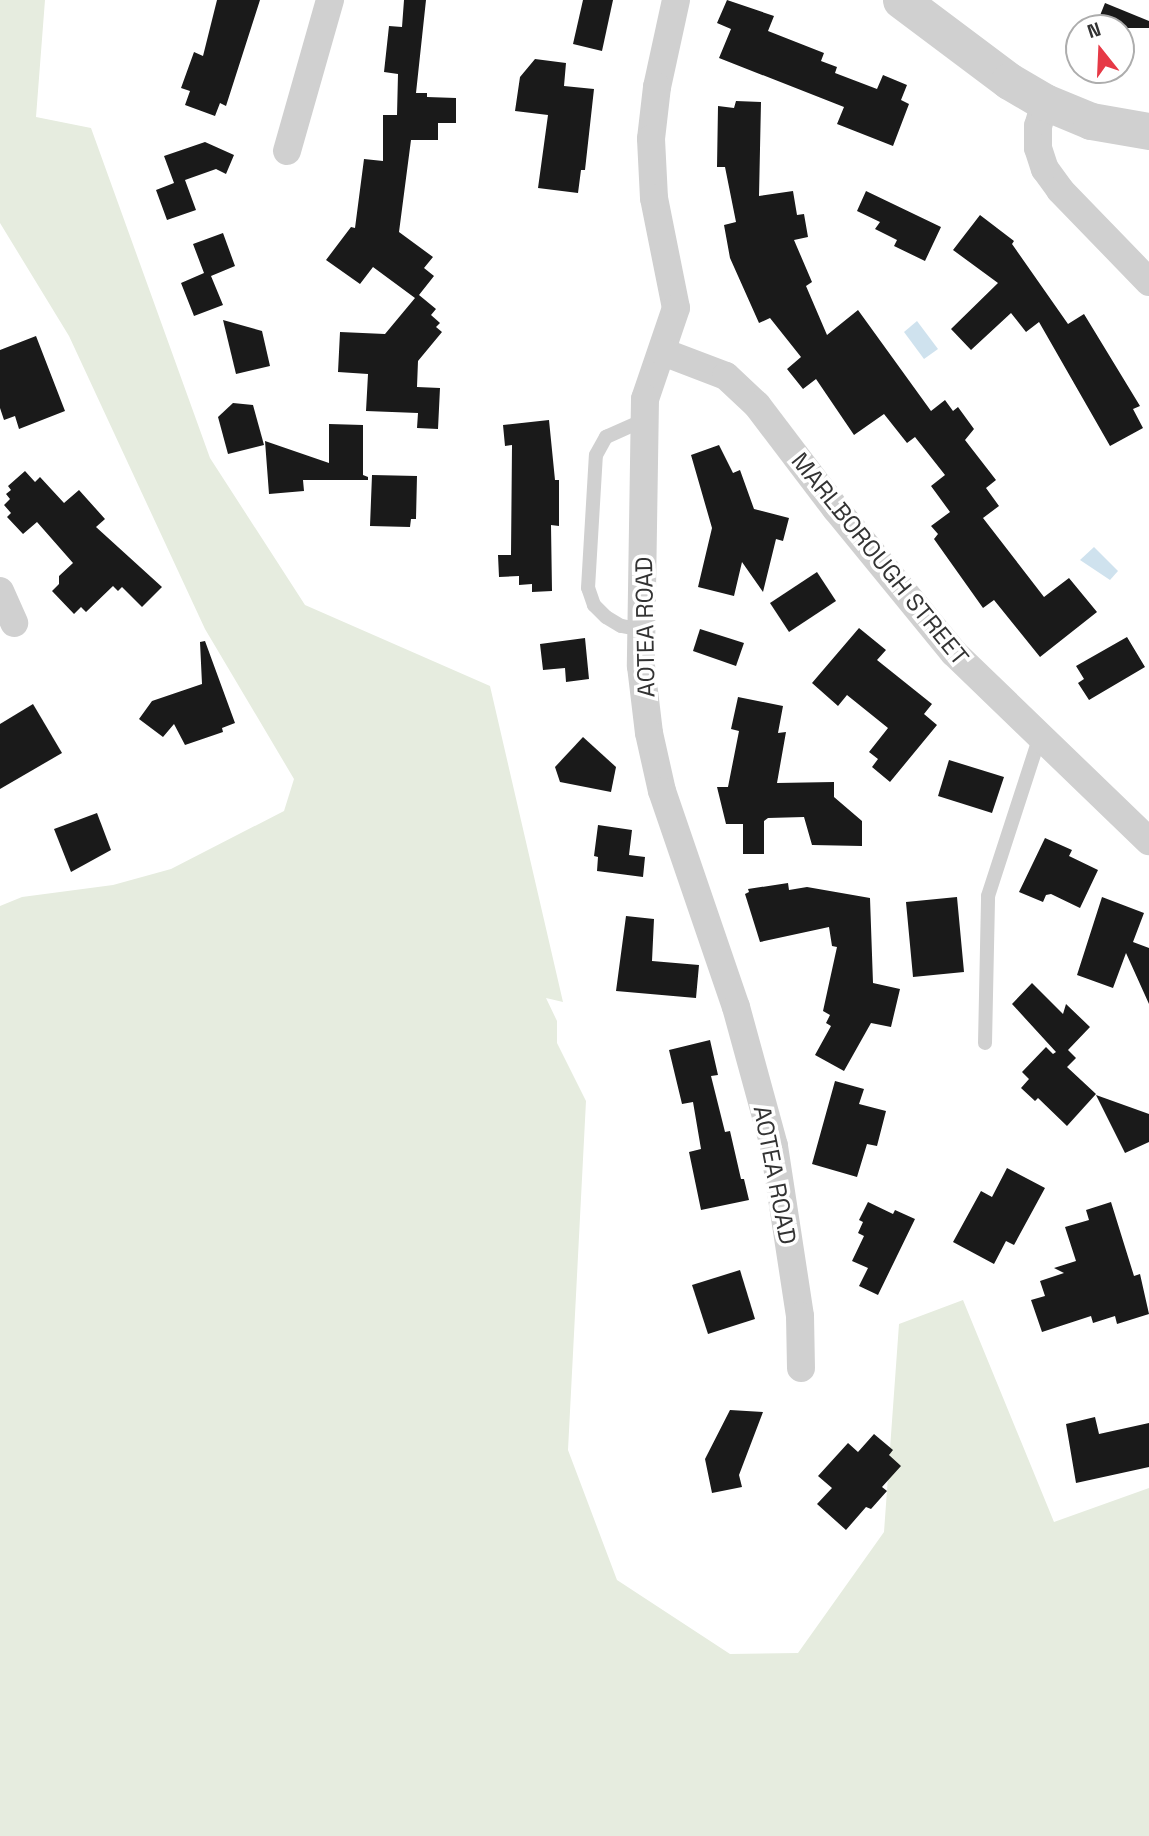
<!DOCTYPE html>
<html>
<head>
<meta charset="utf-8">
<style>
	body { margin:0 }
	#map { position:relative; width:1149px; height:1836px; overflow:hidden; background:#fff; font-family:"Space Grotesk",sans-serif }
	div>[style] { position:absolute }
	.green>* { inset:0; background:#e6ecdf }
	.water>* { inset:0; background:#cfe2ee }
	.building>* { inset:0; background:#1a1a1a }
	.service>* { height:14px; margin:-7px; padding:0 7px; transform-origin:7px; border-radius:7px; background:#d0d0d0 }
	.minor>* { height:28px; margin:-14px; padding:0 14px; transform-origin:14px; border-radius:14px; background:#d0d0d0 }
	.tertiary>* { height:37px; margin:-18.5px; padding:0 18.5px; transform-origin:18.5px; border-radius:18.5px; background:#d0d0d0 }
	span { translate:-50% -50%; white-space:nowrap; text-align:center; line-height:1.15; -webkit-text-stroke:7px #fff; paint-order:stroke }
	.street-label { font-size:24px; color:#333 }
	.north { position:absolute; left:1065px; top:14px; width:70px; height:70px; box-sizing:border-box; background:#fff; border:2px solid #adadad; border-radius:50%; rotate:342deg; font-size:19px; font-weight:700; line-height:28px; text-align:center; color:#333 }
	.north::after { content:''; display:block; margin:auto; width:24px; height:32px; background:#e63946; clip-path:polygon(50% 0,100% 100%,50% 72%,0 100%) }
</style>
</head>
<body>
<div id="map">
	<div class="green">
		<i style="clip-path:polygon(0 0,45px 0,36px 117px,91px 128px,210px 458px,305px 605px,490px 686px,563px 1002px,546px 998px,557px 1021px,557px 1043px,586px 1101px,568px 1450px,617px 1580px,730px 1654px,798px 1653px,884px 1532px,899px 1324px,963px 1300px,1054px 1522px,1149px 1488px,1149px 1836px,0 1836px,0 906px,22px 897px,113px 885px,171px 869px,284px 811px,294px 779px,205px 629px,69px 336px,0 223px)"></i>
	</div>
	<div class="water">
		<i style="clip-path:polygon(917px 321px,938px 349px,924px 359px,904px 332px)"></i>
		<i style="clip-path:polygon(1094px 547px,1118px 571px,1110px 580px,1080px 560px)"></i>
	</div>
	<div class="building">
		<i style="clip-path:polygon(217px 0,260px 0,226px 106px,220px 103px,215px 116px,185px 105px,190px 91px,181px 88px,194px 52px,203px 56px)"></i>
		<i style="clip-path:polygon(404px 0,426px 0,416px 93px,427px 93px,427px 97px,456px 98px,456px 123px,438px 123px,438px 140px,411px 140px,399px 232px,433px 257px,424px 268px,434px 276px,419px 295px,436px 309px,431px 315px,440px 323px,436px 327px,442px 332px,418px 361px,417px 387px,440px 388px,438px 429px,417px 428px,418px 413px,366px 411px,368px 374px,338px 372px,340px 332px,385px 334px,415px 298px,373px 267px,360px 284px,326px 260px,351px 227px,355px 228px,364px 159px,383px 161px,383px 115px,397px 115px,398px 74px,384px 72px,389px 26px,402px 27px)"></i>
		<i style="clip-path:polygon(583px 0,613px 0,602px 51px,573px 44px)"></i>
		<i style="clip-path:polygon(727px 0,774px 16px,768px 31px,824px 53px,821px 61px,837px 67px,835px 73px,877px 89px,883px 75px,907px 85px,901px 100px,909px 104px,893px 146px,837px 124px,844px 107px,719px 58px,731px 29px,717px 23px)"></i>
		<i style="clip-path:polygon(1105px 3px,1149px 21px,1149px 28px,1095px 28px)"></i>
		<i style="clip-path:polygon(535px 59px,566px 63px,564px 86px,594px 89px,585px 170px,581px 170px,578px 193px,538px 188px,548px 115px,515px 111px,520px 77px)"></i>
		<i style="clip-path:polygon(736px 101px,761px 102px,759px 196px,793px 191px,797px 215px,804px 214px,808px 237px,794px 240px,812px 282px,806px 286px,827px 335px,858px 310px,931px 411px,945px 400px,953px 411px,958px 407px,974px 429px,965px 440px,996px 480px,986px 488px,999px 506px,983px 518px,1044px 597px,1069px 578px,1097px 612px,1040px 657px,994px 600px,983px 608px,934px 539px,938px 534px,931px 526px,950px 512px,931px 486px,945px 475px,915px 437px,907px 443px,884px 414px,854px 435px,816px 379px,803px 389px,787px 369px,801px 357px,770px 318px,759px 323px,730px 258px,724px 225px,736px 222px,725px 167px,717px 167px,718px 106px,734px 108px)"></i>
		<i style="clip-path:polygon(205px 142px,234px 155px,226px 174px,216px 169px,185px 180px,196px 210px,167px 220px,156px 190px,174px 183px,164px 156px)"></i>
		<i style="clip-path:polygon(866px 191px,941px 227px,925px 261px,894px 246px,897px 240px,875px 229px,880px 222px,857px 211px)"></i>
		<i style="clip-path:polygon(980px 215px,1014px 241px,1012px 244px,1068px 324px,1084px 314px,1140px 406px,1133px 409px,1143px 428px,1110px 446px,1039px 322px,1026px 332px,1011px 313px,971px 350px,951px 329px,998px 283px,953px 250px)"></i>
		<i style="clip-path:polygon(223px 233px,235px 266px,211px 276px,223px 305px,194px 316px,181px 283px,204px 273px,193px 244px)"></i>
		<i style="clip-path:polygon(223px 320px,262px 331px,270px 366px,236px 374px)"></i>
		<i style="clip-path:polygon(36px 336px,65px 411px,19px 429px,15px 416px,4px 420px,0 408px,0 350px)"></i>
		<i style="clip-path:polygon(233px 403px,253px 405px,264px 445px,228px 454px,218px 417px)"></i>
		<i style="clip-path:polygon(549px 420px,555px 480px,559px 480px,559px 526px,551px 525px,552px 591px,532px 592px,532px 584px,519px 585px,519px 576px,499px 577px,498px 555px,511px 555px,512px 445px,505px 446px,503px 425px)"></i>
		<i style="clip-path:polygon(329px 424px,363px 425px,363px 475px,368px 477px,368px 480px,303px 480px,304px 491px,269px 494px,265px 441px,329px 463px)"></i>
		<i style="clip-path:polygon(719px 445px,733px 473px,740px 470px,754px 509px,789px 518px,783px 541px,776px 539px,763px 592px,742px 562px,734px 596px,698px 587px,712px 528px,691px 455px)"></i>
		<i style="clip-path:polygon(25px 471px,35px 482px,40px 477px,64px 503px,79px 490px,105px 519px,96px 527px,162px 587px,142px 607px,122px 587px,118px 591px,113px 586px,86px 612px,81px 607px,74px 614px,52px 591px,59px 584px,59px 576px,73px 563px,37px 522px,23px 534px,7px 517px,11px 513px,4px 505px,10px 499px,6px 494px,11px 490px,8px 486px)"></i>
		<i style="clip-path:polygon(372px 475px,417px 476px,416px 519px,411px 519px,410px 527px,370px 526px)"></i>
		<i style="clip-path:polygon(817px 572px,836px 601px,789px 632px,770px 603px)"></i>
		<i style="clip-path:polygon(859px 628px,886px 650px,877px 660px,932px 704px,924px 714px,937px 725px,890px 782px,872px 767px,878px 759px,869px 752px,888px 728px,847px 695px,838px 706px,812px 683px)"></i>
		<i style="clip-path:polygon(700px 629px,744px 643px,736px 666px,693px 651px)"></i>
		<i style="clip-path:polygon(1127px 637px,1145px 667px,1089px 700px,1078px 683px,1084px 679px,1076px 666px)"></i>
		<i style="clip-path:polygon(585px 638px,589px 679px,566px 682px,565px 668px,543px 670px,540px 644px)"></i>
		<i style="clip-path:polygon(205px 641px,235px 723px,222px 728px,223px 732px,185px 745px,174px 724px,163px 737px,139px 719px,152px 701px,202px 684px,200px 642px)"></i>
		<i style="clip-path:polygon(738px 697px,783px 706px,778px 733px,786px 732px,777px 783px,834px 782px,834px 797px,862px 821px,862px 846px,812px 845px,804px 817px,768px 818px,764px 821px,764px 854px,743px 854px,743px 824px,726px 824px,717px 787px,728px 787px,739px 731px,731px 729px)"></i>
		<i style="clip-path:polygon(33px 704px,62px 753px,0 789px,0 724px)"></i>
		<i style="clip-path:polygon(583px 737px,616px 767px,611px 792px,560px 782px,555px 767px)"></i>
		<i style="clip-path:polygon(949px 760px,1004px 777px,992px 813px,938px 796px)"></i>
		<i style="clip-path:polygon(97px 813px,111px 850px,71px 872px,54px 829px)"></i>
		<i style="clip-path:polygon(598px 825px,632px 830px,629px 855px,645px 857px,643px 877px,597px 871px,598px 857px,594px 856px)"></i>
		<i style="clip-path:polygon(1045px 838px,1072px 850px,1069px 856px,1098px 870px,1080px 908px,1051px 894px,1046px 895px,1043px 902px,1019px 892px)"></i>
		<i style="clip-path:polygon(788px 883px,789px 890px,807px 887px,870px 898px,873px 983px,900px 989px,891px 1027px,871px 1023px,844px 1071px,815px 1055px,831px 1026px,826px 1023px,830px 1015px,823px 1011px,837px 947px,832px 946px,829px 927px,760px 942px,745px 894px,749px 892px,748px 889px)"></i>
		<i style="clip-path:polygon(957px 897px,964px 972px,913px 977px,906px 902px)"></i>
		<i style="clip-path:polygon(1102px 897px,1144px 913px,1133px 942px,1149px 948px,1149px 1004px,1126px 953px,1113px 988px,1077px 975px)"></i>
		<i style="clip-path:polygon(626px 916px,654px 919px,652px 961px,699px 965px,696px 998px,616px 991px)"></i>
		<i style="clip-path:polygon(1032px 983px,1063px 1014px,1066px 1004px,1090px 1027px,1068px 1050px,1076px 1058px,1067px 1067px,1096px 1094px,1067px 1126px,1038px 1098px,1035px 1101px,1021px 1088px,1029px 1079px,1022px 1072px,1046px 1047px,1053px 1054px,1056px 1052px,1012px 1004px)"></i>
		<i style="clip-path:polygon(710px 1040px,718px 1075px,711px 1076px,725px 1132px,730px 1131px,741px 1179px,744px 1179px,749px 1200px,701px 1210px,689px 1152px,701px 1149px,693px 1102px,682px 1104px,669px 1050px)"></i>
		<i style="clip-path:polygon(835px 1081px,864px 1089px,859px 1104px,886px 1111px,877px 1146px,867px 1144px,857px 1177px,812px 1164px)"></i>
		<i style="clip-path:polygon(1096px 1095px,1149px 1114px,1149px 1142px,1125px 1153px)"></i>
		<i style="clip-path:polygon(1007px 1168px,1045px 1188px,1014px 1245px,1006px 1241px,994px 1264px,953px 1242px,981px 1191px,992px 1197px)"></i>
		<i style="clip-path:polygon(868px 1202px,893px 1214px,895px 1210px,915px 1219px,878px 1295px,859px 1286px,868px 1268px,852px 1261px,864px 1236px,858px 1233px,863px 1222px,859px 1220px)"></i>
		<i style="clip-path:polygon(1111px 1202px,1134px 1276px,1140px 1274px,1149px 1314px,1117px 1324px,1115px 1316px,1093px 1323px,1091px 1316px,1042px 1332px,1031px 1300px,1045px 1296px,1040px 1281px,1064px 1273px,1054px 1268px,1076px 1261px,1065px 1227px,1089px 1220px,1086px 1210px)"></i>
		<i style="clip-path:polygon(740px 1270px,755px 1319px,708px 1334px,692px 1285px)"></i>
		<i style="clip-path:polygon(730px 1410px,763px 1412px,739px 1475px,742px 1487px,712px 1493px,705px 1459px)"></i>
		<i style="clip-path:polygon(1095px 1417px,1099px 1434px,1149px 1423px,1149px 1467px,1076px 1483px,1066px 1424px)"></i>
		<i style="clip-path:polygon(874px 1434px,893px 1450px,889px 1455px,901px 1466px,882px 1487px,887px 1491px,871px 1509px,866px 1507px,846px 1530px,817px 1504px,832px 1488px,818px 1476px,848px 1443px,858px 1452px)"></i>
	</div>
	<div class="service">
		<i style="left:642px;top:630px;width:21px;rotate:-169deg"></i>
		<i style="left:621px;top:626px;width:17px;rotate:-149deg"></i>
		<i style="left:606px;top:617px;width:17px;rotate:-135deg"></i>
		<i style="left:594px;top:605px;width:18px;rotate:-109deg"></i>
		<i style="left:588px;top:588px;width:133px;rotate:-86.6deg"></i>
		<i style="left:596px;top:455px;width:21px;rotate:-61deg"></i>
		<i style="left:606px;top:437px;width:42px;rotate:-24.1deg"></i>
		<i style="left:985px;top:1043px;width:147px;rotate:-88.8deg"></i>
		<i style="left:988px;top:896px;width:168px;rotate:-72deg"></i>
	</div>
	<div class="minor">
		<i style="left:676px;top:0;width:89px;rotate:102.3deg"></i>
		<i style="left:657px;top:87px;width:52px;rotate:96.6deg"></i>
		<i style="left:651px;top:139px;width:59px;rotate:87.1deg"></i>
		<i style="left:654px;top:198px;width:112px;rotate:78.7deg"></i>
		<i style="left:676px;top:308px;width:96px;rotate:108.8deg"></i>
		<i style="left:645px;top:399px;width:267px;rotate:90.9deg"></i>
		<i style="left:641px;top:666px;width:67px;rotate:83.2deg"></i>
		<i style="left:649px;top:733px;width:59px;rotate:77.4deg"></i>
		<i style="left:662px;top:791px;width:228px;rotate:71.1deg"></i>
		<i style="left:736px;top:1007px;width:144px;rotate:74.7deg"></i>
		<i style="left:774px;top:1146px;width:172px;rotate:81.3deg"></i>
		<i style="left:800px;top:1316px;width:52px;rotate:88.9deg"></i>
		<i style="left:1045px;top:102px;width:25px;rotate:106deg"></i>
		<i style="left:1038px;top:126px;width:22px;rotate:90deg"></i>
		<i style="left:1038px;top:148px;width:22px;rotate:72deg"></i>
		<i style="left:1045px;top:169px;width:26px;rotate:54deg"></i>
		<i style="left:1060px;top:190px;width:128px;rotate:45.9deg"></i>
		<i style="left:287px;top:151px;width:157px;rotate:-74.1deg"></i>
		<i style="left:663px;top:352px;width:67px;rotate:20.9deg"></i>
		<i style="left:726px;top:376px;width:42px;rotate:43.1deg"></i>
		<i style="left:757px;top:405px;width:131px;rotate:52.8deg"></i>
		<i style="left:836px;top:509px;width:186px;rotate:50.7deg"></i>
		<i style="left:954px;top:653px;width:271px;rotate:44deg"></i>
		<i style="left:0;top:591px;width:35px;rotate:66deg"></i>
	</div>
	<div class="tertiary">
		<i style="left:901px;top:0;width:135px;rotate:36.9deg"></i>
		<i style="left:1009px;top:81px;width:42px;rotate:30.3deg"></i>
		<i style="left:1045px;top:102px;width:50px;rotate:22.4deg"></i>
		<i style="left:1091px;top:121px;width:59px;rotate:9.8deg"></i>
	</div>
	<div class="street-label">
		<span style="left:880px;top:559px;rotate:51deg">MARLBOROUGH STREET</span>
		<span style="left:645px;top:627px;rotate:-91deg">AOTEA ROAD</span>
		<span style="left:775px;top:1175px;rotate:79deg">AOTEA ROAD</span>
	</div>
	<div class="north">N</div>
</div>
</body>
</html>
